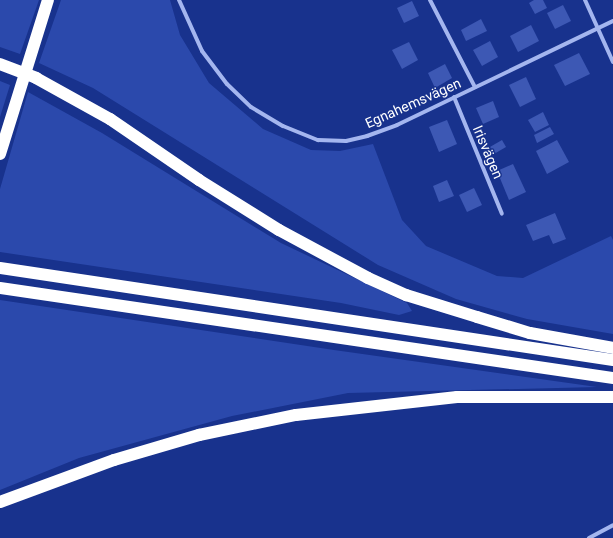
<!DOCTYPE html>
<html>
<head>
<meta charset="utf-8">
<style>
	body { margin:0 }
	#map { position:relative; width:613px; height:538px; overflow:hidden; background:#18328d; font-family:Roboto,sans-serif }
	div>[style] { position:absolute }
	.green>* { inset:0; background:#2b49ac }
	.building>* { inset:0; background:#3d58b4 }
	.minor>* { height:4px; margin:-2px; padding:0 2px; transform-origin:2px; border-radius:2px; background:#a4b6ef }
	.motorway>* { height:12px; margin:-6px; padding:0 6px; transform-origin:6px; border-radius:6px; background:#fff }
	.motorway-bridge>* { height:12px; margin:-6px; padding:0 6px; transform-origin:6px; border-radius:6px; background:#fff }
	span { translate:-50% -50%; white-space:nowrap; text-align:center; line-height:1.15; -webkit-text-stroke:3px #18328d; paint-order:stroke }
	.street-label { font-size:14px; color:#fff }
</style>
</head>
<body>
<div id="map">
	<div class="green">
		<i style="clip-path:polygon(0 0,39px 0,20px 54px,0 47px)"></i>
		<i style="clip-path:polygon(61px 0,170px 0,180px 35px,209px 83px,263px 129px,311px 150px,340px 151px,373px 144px,402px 220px,426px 246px,497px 276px,523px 278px,611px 236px,613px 240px,613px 334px,527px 319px,456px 299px,378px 265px,93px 88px,39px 63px)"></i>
		<i style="clip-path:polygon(0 81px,10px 85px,0 117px)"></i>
		<i style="clip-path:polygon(28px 92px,102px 133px,281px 243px,407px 303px,412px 311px,399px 315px,341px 303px,0 252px,0 189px)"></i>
		<i style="clip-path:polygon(0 300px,334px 350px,597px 387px,348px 393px,232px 416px,79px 458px,0 490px)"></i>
	</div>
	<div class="building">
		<i style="clip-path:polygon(534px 0,543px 0,547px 8px,535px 14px,529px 3px)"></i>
		<i style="clip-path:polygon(412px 1px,419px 16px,404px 23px,397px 8px)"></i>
		<i style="clip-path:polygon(563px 5px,571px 21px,555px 29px,547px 13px)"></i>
		<i style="clip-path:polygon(481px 19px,487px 31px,466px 41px,461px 30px)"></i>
		<i style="clip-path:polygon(531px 25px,539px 41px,518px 52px,510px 36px)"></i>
		<i style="clip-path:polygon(490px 41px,498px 57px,482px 66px,473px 50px)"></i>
		<i style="clip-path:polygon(409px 42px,418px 60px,402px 69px,392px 50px)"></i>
		<i style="clip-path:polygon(579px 53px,590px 74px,565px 86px,554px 65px)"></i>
		<i style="clip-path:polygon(445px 64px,452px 78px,435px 88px,428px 73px)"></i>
		<i style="clip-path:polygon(526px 77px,536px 99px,520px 107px,509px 85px)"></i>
		<i style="clip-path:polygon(493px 101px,499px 117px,483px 124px,476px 108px)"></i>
		<i style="clip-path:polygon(543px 112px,549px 125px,535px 132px,528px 120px)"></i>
		<i style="clip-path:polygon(447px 120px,457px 144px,439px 152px,429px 127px)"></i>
		<i style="clip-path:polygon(550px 127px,554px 134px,537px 143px,534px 135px)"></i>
		<i style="clip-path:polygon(502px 140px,506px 147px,487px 158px,483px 151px)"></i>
		<i style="clip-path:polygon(557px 140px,569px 162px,547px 174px,536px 151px)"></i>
		<i style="clip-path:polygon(513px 164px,526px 192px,509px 200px,497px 171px)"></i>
		<i style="clip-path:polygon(447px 180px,454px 196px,439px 202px,433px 186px)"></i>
		<i style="clip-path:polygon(474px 188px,482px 205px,467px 212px,459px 195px)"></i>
		<i style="clip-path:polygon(555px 213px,566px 239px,553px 244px,549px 235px,533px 241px,526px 225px)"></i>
	</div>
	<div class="minor">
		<i style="left:179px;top:0;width:56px;rotate:65.7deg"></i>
		<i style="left:202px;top:51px;width:41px;rotate:52.9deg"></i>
		<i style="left:227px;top:84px;width:33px;rotate:44deg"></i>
		<i style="left:251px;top:107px;width:37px;rotate:31deg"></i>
		<i style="left:283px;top:126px;width:38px;rotate:22deg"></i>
		<i style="left:318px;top:140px;width:28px;rotate:2deg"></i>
		<i style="left:346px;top:141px;width:22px;rotate:-13deg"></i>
		<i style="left:367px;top:136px;width:32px;rotate:-20deg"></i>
		<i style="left:397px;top:125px;width:240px;rotate:-25.7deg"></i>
		<i style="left:430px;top:0;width:98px;rotate:62.7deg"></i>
		<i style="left:585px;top:0;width:68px;rotate:65.7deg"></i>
		<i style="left:454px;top:97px;width:126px;rotate:67.7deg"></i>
		<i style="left:589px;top:538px;width:27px;rotate:-28deg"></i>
	</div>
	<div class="motorway">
		<i style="left:110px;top:119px;width:108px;rotate:34.4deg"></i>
		<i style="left:199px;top:180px;width:94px;rotate:32deg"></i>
		<i style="left:279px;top:230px;width:101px;rotate:28.3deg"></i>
		<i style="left:368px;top:278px;width:42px;rotate:24.1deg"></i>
		<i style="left:406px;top:295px;width:74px;rotate:17.2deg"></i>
		<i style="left:477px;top:317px;width:55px;rotate:16.8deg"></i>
		<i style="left:530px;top:333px;width:84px;rotate:10.2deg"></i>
		<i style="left:0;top:154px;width:161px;rotate:-72.7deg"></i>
		<i style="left:0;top:268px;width:620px;rotate:8.54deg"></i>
		<i style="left:0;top:288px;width:620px;rotate:8.35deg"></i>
		<i style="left:0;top:502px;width:121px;rotate:-20.2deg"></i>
		<i style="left:114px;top:460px;width:89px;rotate:-16.4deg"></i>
		<i style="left:199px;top:435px;width:99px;rotate:-11.7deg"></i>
		<i style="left:296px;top:415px;width:162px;rotate:-6.4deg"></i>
		<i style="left:457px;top:397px;width:156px"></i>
	</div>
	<div class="motorway-bridge">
		<i style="left:0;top:64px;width:39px;rotate:21deg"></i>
		<i style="left:36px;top:78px;width:85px;rotate:29deg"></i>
	</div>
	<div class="street-label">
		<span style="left:413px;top:103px;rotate:-24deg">Egnahemsvägen</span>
		<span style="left:488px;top:152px;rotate:67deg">Irisvägen</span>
	</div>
</div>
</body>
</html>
